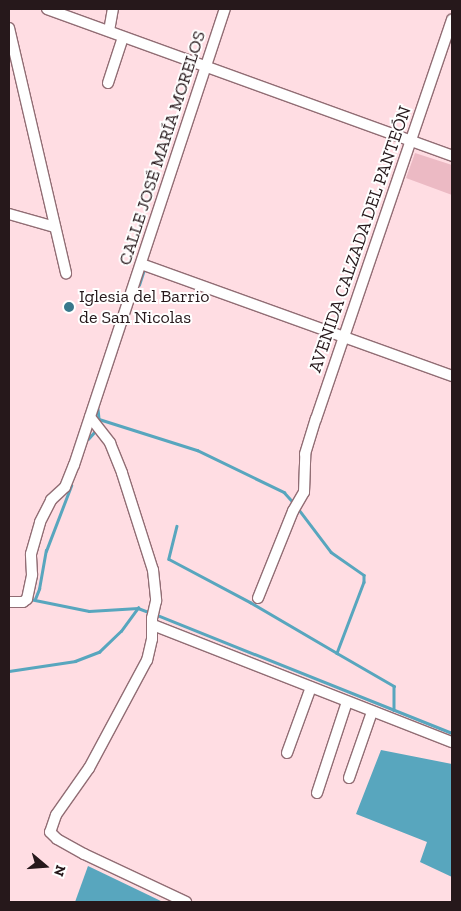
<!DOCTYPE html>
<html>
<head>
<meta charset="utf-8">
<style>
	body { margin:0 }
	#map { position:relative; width:461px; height:911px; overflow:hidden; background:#ffdde3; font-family:"Zilla Slab",serif }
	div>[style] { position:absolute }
	.green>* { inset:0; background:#ecbac4 }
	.water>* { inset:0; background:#58a6be }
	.stream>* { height:2.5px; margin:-1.25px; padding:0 1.25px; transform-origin:1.25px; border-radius:1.25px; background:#58a6be }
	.roads { filter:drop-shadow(1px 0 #916d74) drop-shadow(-1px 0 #916d74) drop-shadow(0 1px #916d74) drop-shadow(0 -1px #916d74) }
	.street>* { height:10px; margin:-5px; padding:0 5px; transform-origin:5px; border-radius:5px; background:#fff }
	.dots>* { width:14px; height:14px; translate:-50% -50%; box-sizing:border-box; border:2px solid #fff; border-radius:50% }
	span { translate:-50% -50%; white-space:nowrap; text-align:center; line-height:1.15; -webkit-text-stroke:4px #fff; paint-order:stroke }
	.street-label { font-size:18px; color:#26181b }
	.poi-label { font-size:18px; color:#26181b }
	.left { translate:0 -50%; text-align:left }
	.frame { position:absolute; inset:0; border:10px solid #26181b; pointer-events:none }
	.north { position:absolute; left:20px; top:841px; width:50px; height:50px; -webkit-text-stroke:4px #fff; paint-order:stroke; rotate:108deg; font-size:14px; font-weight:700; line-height:20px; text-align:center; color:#26181b }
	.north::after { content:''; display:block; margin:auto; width:18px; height:22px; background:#26181b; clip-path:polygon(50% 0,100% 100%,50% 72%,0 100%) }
</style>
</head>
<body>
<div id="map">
	<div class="green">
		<i style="clip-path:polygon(415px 153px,452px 165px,452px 195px,406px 178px)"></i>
	</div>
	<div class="water">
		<i style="clip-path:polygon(381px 750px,452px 764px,452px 877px,420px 862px,427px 842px,356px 814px)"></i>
		<i style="clip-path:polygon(88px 866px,163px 902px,75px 902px)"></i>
	</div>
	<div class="stream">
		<i style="left:139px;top:285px;width:16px;rotate:-72deg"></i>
		<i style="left:98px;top:409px;width:10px;rotate:84deg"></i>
		<i style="left:99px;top:419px;width:103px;rotate:17.6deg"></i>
		<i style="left:197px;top:450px;width:97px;rotate:25.8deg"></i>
		<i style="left:284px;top:492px;width:15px;rotate:48deg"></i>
		<i style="left:88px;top:439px;width:12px;rotate:-48deg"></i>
		<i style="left:297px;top:507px;width:56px;rotate:52.9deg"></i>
		<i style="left:331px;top:552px;width:40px;rotate:34.9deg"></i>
		<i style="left:364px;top:575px;width:7px;rotate:90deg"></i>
		<i style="left:364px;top:582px;width:76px;rotate:110.8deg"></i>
		<i style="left:337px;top:653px;width:66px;rotate:30.1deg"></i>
		<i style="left:394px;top:686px;width:24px;rotate:90deg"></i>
		<i style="left:177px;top:526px;width:34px;rotate:104deg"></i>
		<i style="left:169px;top:559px;width:92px;rotate:28deg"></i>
		<i style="left:250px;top:602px;width:101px;rotate:30.4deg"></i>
		<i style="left:30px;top:599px;width:60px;rotate:11.5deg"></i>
		<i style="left:89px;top:611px;width:49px;rotate:-3.5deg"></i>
		<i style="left:138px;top:608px;width:14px;rotate:21deg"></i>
		<i style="left:35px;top:599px;width:11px;rotate:-68deg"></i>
		<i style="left:39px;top:589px;width:39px;rotate:-80deg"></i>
		<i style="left:46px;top:551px;width:70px;rotate:-69deg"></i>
		<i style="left:157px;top:615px;width:318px;rotate:21.8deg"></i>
		<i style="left:9px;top:671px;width:67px;rotate:-8.6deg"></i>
		<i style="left:75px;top:661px;width:26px;rotate:-21deg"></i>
		<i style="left:99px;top:652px;width:30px;rotate:-44deg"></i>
		<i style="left:121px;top:631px;width:29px;rotate:-54deg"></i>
	</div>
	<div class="roads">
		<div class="street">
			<i style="left:47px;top:9px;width:431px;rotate:19.9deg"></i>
			<i style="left:9px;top:28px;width:252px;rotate:76.9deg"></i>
			<i style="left:109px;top:31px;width:22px;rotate:-80deg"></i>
			<i style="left:108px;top:83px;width:48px;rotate:-71.9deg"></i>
			<i style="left:9px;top:214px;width:48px;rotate:15.8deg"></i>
			<i style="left:141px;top:264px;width:331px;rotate:19.8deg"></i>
			<i style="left:90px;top:417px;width:33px;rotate:52deg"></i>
			<i style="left:110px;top:443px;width:32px;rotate:68deg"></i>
			<i style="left:122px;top:473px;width:102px;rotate:72.3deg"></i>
			<i style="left:153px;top:570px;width:31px;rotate:84deg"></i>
			<i style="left:156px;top:601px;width:17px;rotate:103deg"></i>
			<i style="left:152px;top:618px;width:21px;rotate:90deg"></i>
			<i style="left:152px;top:639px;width:22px;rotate:103deg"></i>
			<i style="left:147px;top:660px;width:123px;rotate:118.2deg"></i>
			<i style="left:89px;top:768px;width:57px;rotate:125.1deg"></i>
			<i style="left:56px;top:815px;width:18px;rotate:109deg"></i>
			<i style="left:50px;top:832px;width:10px;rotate:45deg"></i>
			<i style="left:57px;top:839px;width:31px;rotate:29deg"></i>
			<i style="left:84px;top:854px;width:113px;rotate:25.2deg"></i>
			<i style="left:258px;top:598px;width:94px;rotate:-68.1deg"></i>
			<i style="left:293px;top:511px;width:22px;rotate:-60deg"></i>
			<i style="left:304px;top:492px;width:38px;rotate:-88deg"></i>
			<i style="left:305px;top:454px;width:37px;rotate:-73deg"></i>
			<i style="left:316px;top:419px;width:422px;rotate:-71.2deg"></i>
			<i style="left:9px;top:602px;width:14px"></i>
			<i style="left:23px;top:602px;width:5px;rotate:-37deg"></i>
			<i style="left:27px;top:599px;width:25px;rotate:-78deg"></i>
			<i style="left:32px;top:575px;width:21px;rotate:-93deg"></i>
			<i style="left:31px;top:554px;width:33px;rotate:-74deg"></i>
			<i style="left:40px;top:522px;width:25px;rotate:-63deg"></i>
			<i style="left:51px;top:500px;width:19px;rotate:-43deg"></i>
			<i style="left:65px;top:487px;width:24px;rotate:-68deg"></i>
			<i style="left:74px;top:465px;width:480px;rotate:-71.7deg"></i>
			<i style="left:153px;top:625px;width:321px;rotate:21.4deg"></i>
			<i style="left:287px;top:753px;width:70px;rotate:-70deg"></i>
			<i style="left:349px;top:778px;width:70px;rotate:-70.8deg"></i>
			<i style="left:317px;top:793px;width:96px;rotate:-71.8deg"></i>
		</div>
	</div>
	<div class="dots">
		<i style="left:69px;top:307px;background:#38788c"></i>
	</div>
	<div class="street-label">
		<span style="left:162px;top:148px;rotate:-72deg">CALLE JOSÉ MARÍA MORELOS</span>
		<span style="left:360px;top:239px;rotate:-71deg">AVENIDA CALZADA DEL PANTEÓN</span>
	</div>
	<div class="poi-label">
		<span class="left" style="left:79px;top:307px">Iglesia del Barrio<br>de San Nicolas</span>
	</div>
	<div class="frame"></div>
	<div class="north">N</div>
</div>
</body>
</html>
